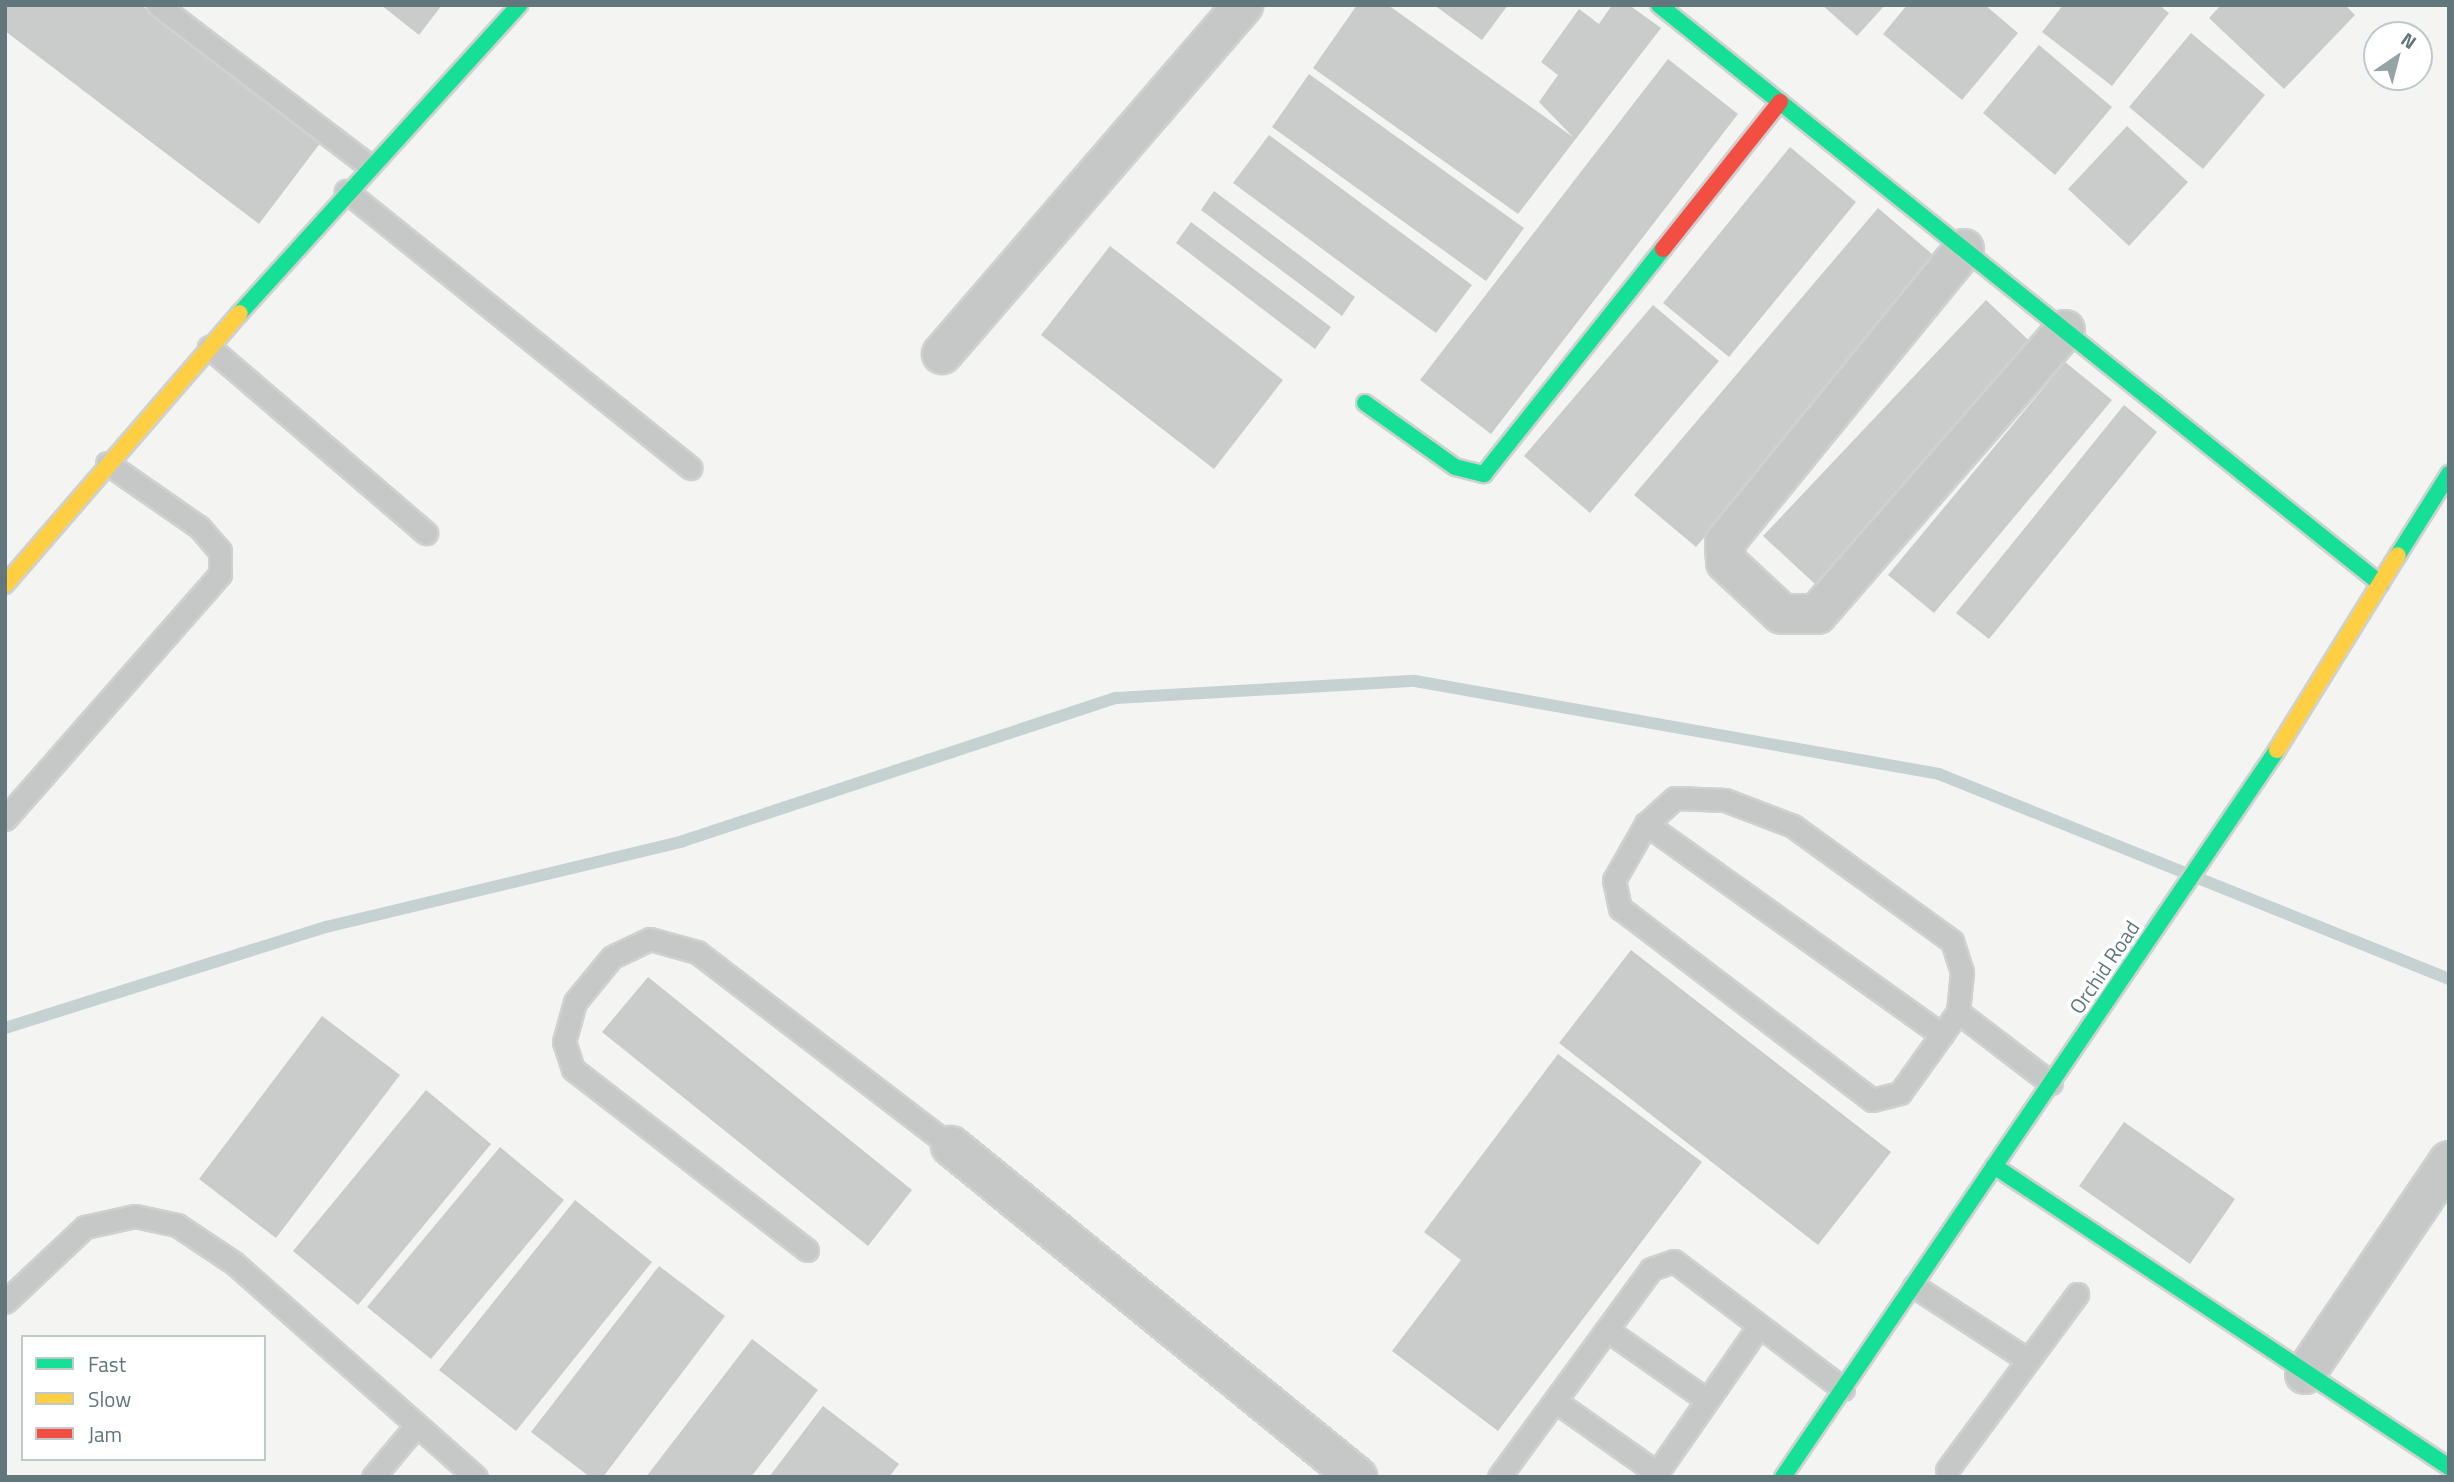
<!DOCTYPE html>
<html>
<head>
<meta charset="utf-8">
<style>
	body { margin:0 }
	#map { position:relative; width:2454px; height:1482px; overflow:hidden; background:#f4f4f3; font-family:"Titillium Web",sans-serif }
	div>[style] { position:absolute }
	.stream>* { height:12px; margin:-6px; padding:0 6px; transform-origin:6px; border-radius:6px; background:#c6d2d1 }
	.building>* { inset:0; background:#cacccc }
	.roads { filter:drop-shadow(2px 0 #cfd1d1) drop-shadow(-2px 0 #cfd1d1) drop-shadow(0 2px #cfd1d1) drop-shadow(0 -2px #cfd1d1) }
	.lane>* { height:21px; margin:-10.5px; padding:0 10.5px; transform-origin:10.5px; border-radius:10.5px; background:#c6c8c8 }
	.street>* { height:38px; margin:-19px; padding:0 19px; transform-origin:19px; border-radius:19px; background:#c6c8c8 }
	.fast>* { height:16px; margin:-8px; padding:0 8px; transform-origin:8px; border-radius:8px; background:#16e098 }
	.slow>* { height:16px; margin:-8px; padding:0 8px; transform-origin:8px; border-radius:8px; background:#ffcf43 }
	.jam>* { height:16px; margin:-8px; padding:0 8px; transform-origin:8px; border-radius:8px; background:#f24e42 }
	span { translate:-50% -50%; white-space:nowrap; text-align:center; line-height:1.15; -webkit-text-stroke:7px #fff; paint-order:stroke }
	.street-label { font-size:21px; color:#62777b }
	.frame { position:absolute; inset:0; border:7px solid #62777b; pointer-events:none }
	.legend { position:absolute; left:21px; top:1335px; width:245px; height:126px; box-sizing:border-box; background:#fff; border:2px solid #c0c9ca; margin:0; padding:9px 12px; list-style:none; font-size:21px; color:#62777b }
	.legend li { display:flex; align-items:center; gap:14px; height:35px }
	.legend b { width:35px; border:2px solid #c0c9ca }
	.north { position:absolute; left:2363px; top:21px; width:70px; height:70px; box-sizing:border-box; background:#fff; border:2px solid #c0c9ca; border-radius:50%; rotate:35deg; font-size:19px; font-weight:700; line-height:28px; text-align:center; color:#62777b }
	.north::after { content:''; display:block; margin:auto; width:24px; height:32px; background:#95a3a5; clip-path:polygon(50% 0,100% 100%,50% 72%,0 100%) }
</style>
</head>
<body>
<div id="map">
	<div class="stream">
		<i style="left:5px;top:1028px;width:337px;rotate:-17.5deg"></i>
		<i style="left:326px;top:927px;width:367px;rotate:-13.5deg"></i>
		<i style="left:683px;top:841px;width:456px;rotate:-18.3deg"></i>
		<i style="left:1116px;top:698px;width:299px;rotate:-3.3deg"></i>
		<i style="left:1415px;top:681px;width:532px;rotate:10.06deg"></i>
		<i style="left:1939px;top:774px;width:550px;rotate:21.9deg"></i>
	</div>
	<div class="building">
		<i style="clip-path:polygon(5px 5px,141px 5px,321px 142px,259px 224px,5px 31px)"></i>
		<i style="clip-path:polygon(381px 5px,442px 5px,419px 35px)"></i>
		<i style="clip-path:polygon(1357px 5px,1388px 5px,1573px 137px,1539px 102px,1558px 75px,1541px 62px,1579px 9px,1599px 24px,1612px 5px,1629px 5px,1661px 28px,1518px 214px,1313px 68px)"></i>
		<i style="clip-path:polygon(1434px 5px,1508px 5px,1482px 40px)"></i>
		<i style="clip-path:polygon(1822px 5px,1885px 5px,1857px 36px)"></i>
		<i style="clip-path:polygon(1907px 5px,1985px 5px,2018px 33px,1962px 100px,1883px 34px)"></i>
		<i style="clip-path:polygon(2063px 5px,2159px 5px,2169px 13px,2112px 86px,2042px 32px)"></i>
		<i style="clip-path:polygon(2221px 5px,2345px 5px,2355px 15px,2284px 89px,2209px 18px)"></i>
		<i style="clip-path:polygon(2191px 33px,2265px 95px,2203px 169px,2129px 107px)"></i>
		<i style="clip-path:polygon(2039px 45px,2112px 107px,2055px 175px,1983px 113px)"></i>
		<i style="clip-path:polygon(1668px 59px,1738px 114px,1491px 434px,1420px 380px)"></i>
		<i style="clip-path:polygon(1309px 74px,1524px 228px,1486px 281px,1272px 127px)"></i>
		<i style="clip-path:polygon(2127px 126px,2188px 182px,2129px 246px,2068px 189px)"></i>
		<i style="clip-path:polygon(1269px 135px,1472px 285px,1436px 333px,1233px 183px)"></i>
		<i style="clip-path:polygon(1790px 147px,1856px 202px,1729px 357px,1663px 303px)"></i>
		<i style="clip-path:polygon(1214px 191px,1355px 297px,1342px 316px,1201px 210px)"></i>
		<i style="clip-path:polygon(1878px 208px,1939px 260px,1696px 547px,1634px 495px)"></i>
		<i style="clip-path:polygon(1191px 222px,1331px 327px,1315px 349px,1176px 243px)"></i>
		<i style="clip-path:polygon(1110px 246px,1283px 380px,1214px 469px,1041px 335px)"></i>
		<i style="clip-path:polygon(1986px 300px,2038px 349px,1816px 585px,1763px 536px)"></i>
		<i style="clip-path:polygon(1653px 305px,1719px 361px,1590px 513px,1524px 456px)"></i>
		<i style="clip-path:polygon(2065px 362px,2112px 400px,1934px 613px,1888px 575px)"></i>
		<i style="clip-path:polygon(2124px 405px,2157px 432px,1989px 639px,1956px 613px)"></i>
		<i style="clip-path:polygon(1631px 950px,1891px 1152px,1818px 1245px,1559px 1043px)"></i>
		<i style="clip-path:polygon(648px 977px,912px 1190px,868px 1246px,602px 1032px)"></i>
		<i style="clip-path:polygon(322px 1016px,400px 1075px,276px 1238px,199px 1179px)"></i>
		<i style="clip-path:polygon(1558px 1054px,1702px 1162px,1498px 1431px,1392px 1351px,1461px 1260px,1424px 1232px)"></i>
		<i style="clip-path:polygon(426px 1090px,491px 1144px,358px 1305px,293px 1251px)"></i>
		<i style="clip-path:polygon(2124px 1122px,2235px 1199px,2190px 1264px,2079px 1186px)"></i>
		<i style="clip-path:polygon(500px 1147px,564px 1200px,431px 1359px,367px 1307px)"></i>
		<i style="clip-path:polygon(575px 1200px,652px 1262px,516px 1431px,439px 1370px)"></i>
		<i style="clip-path:polygon(659px 1266px,725px 1316px,603px 1477px,590px 1477px,531px 1432px)"></i>
		<i style="clip-path:polygon(752px 1339px,818px 1390px,751px 1477px,646px 1477px)"></i>
		<i style="clip-path:polygon(823px 1406px,899px 1464px,889px 1477px,769px 1477px)"></i>
	</div>
	<div class="roads">
		<div class="lane">
			<i style="left:158px;top:5px;width:265px;rotate:37.3deg"></i>
			<i style="left:346px;top:191px;width:442px;rotate:38.8deg"></i>
			<i style="left:209px;top:347px;width:286px;rotate:40.6deg"></i>
			<i style="left:5px;top:819px;width:326px;rotate:-48.7deg"></i>
			<i style="left:220px;top:574px;width:23px;rotate:-90deg"></i>
			<i style="left:220px;top:551px;width:32px;rotate:-131deg"></i>
			<i style="left:199px;top:527px;width:112px;rotate:-145.2deg"></i>
			<i style="left:1646px;top:824px;width:64px;rotate:119.7deg"></i>
			<i style="left:1614px;top:880px;width:29px;rotate:78deg"></i>
			<i style="left:1620px;top:908px;width:317px;rotate:37.3deg"></i>
			<i style="left:1872px;top:1100px;width:29px;rotate:-14deg"></i>
			<i style="left:1900px;top:1093px;width:100px;rotate:-54.4deg"></i>
			<i style="left:1958px;top:1012px;width:117px;rotate:37.4deg"></i>
			<i style="left:1942px;top:1035px;width:364px;rotate:-144.5deg"></i>
			<i style="left:1646px;top:824px;width:39px;rotate:-42deg"></i>
			<i style="left:1675px;top:798px;width:50px;rotate:2.3deg"></i>
			<i style="left:1725px;top:800px;width:73px;rotate:20.9deg"></i>
			<i style="left:1793px;top:826px;width:196px;rotate:35.9deg"></i>
			<i style="left:1952px;top:941px;width:33px;rotate:72deg"></i>
			<i style="left:1962px;top:972px;width:40px;rotate:95.7deg"></i>
			<i style="left:807px;top:1250px;width:296px;rotate:-142.3deg"></i>
			<i style="left:573px;top:1069px;width:28px;rotate:-108deg"></i>
			<i style="left:564px;top:1042px;width:41px;rotate:-74.6deg"></i>
			<i style="left:575px;top:1002px;width:58px;rotate:-50.6deg"></i>
			<i style="left:612px;top:957px;width:42px;rotate:-25.3deg"></i>
			<i style="left:650px;top:939px;width:49px;rotate:15.5deg"></i>
			<i style="left:697px;top:952px;width:320px;rotate:37.4deg"></i>
			<i style="left:1914px;top:1286px;width:136px;rotate:33deg"></i>
			<i style="left:5px;top:1302px;width:110px;rotate:-43.2deg"></i>
			<i style="left:85px;top:1227px;width:51px;rotate:-12.4deg"></i>
			<i style="left:135px;top:1216px;width:43px;rotate:12.1deg"></i>
			<i style="left:177px;top:1225px;width:69px;rotate:33.7deg"></i>
			<i style="left:234px;top:1263px;width:323px;rotate:41.5deg"></i>
			<i style="left:1607px;top:1330px;width:122px;rotate:35deg"></i>
			<i style="left:1555px;top:1401px;width:125px;rotate:35.2deg"></i>
			<i style="left:1947px;top:1470px;width:219px;rotate:-53.5deg"></i>
			<i style="left:373px;top:1477px;width:67px;rotate:-49.9deg"></i>
			<i style="left:1499px;top:1477px;width:258px;rotate:-53.8deg"></i>
			<i style="left:1651px;top:1269px;width:24px;rotate:-19deg"></i>
			<i style="left:1674px;top:1261px;width:212px;rotate:37.1deg"></i>
			<i style="left:1654px;top:1477px;width:184px;rotate:-55.2deg"></i>
		</div>
		<div class="street">
			<i style="left:1964px;top:249px;width:378px;rotate:129.2deg"></i>
			<i style="left:1725px;top:542px;width:20px;rotate:87deg"></i>
			<i style="left:1726px;top:562px;width:76px;rotate:42.9deg"></i>
			<i style="left:1782px;top:614px;width:35px"></i>
			<i style="left:1817px;top:614px;width:377px;rotate:-48.9deg"></i>
			<i style="left:942px;top:354px;width:461px;rotate:-49.2deg"></i>
			<i style="left:951px;top:1146px;width:524px;rotate:39.19deg"></i>
			<i style="left:2305px;top:1374px;width:257px;rotate:-55.9deg"></i>
		</div>
		<div class="fast">
			<i style="left:1659px;top:5px;width:925px;rotate:38.73deg"></i>
			<i style="left:240px;top:313px;width:416px;rotate:-47.8deg"></i>
			<i style="left:1365px;top:403px;width:110px;rotate:35.4deg"></i>
			<i style="left:1455px;top:467px;width:30px;rotate:14deg"></i>
			<i style="left:1484px;top:474px;width:288px;rotate:-51.5deg"></i>
			<i style="left:2398px;top:555px;width:96px;rotate:-57.8deg"></i>
			<i style="left:1994px;top:1166px;width:546px;rotate:33.49deg"></i>
			<i style="left:1783px;top:1477px;width:879px;rotate:-55.8deg"></i>
		</div>
		<div class="slow">
			<i style="left:5px;top:585px;width:359px;rotate:-49.2deg"></i>
			<i style="left:2277px;top:750px;width:229px;rotate:-58.2deg"></i>
		</div>
		<div class="jam">
			<i style="left:1663px;top:249px;width:188px;rotate:-51.5deg"></i>
		</div>
	</div>
	<div class="street-label">
		<span style="left:2104px;top:967px;rotate:-56deg">Orchid Road</span>
	</div>
	<div class="frame"></div>
	<ul class="legend">
	<li><b style="height:9px;background:#16e098"></b>Fast</li>
	<li><b style="height:9px;background:#ffcf43"></b>Slow</li>
	<li><b style="height:9px;background:#f24e42"></b>Jam</li>
	</ul>
	<div class="north">N</div>
</div>
</body>
</html>
